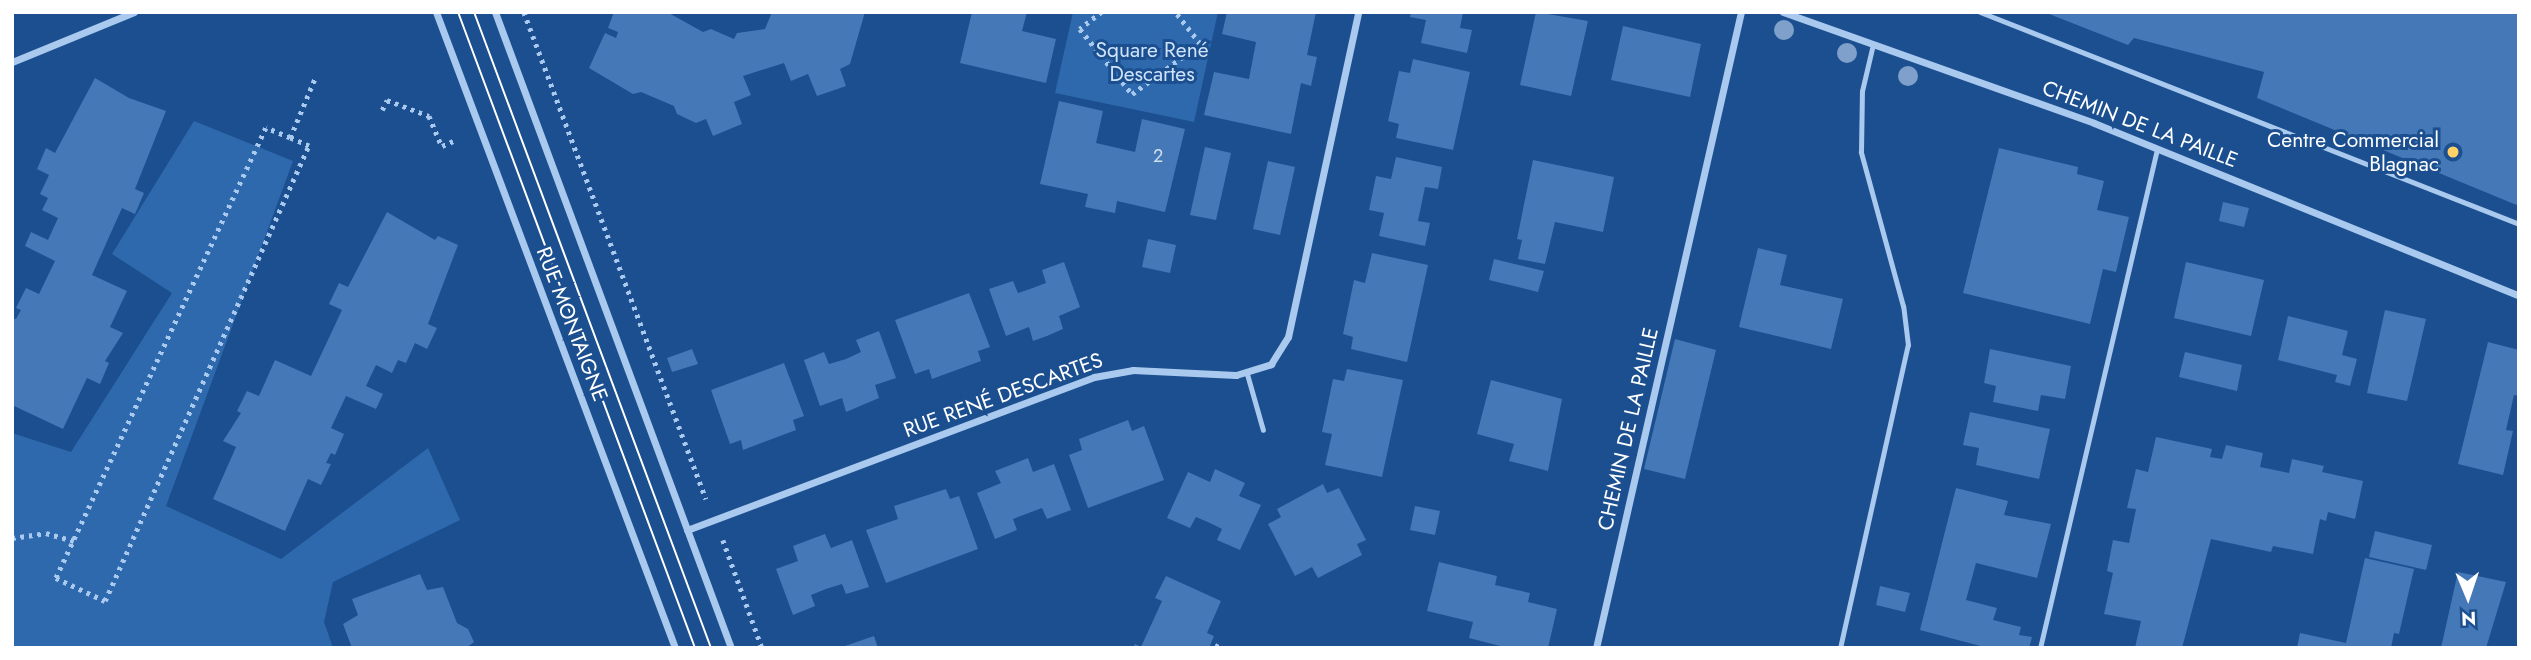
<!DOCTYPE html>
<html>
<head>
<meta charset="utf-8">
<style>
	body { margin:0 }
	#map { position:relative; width:2531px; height:660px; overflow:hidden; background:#1b4f8f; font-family:Jost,sans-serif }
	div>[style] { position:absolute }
	.green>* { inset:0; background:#2e69ad }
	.building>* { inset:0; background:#4478b7 }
	.path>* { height:4.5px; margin-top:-2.25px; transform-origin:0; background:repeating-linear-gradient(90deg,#a9c9ee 0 3.5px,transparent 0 8.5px) }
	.service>* { height:5px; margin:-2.5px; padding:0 2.5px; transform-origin:2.5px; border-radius:2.5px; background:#a9c9ee }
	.minor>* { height:7px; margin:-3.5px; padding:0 3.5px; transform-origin:3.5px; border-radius:3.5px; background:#a9c9ee }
	.tram>* { height:2px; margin:-1px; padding:0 1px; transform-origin:1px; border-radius:1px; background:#fff }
	.trees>* { width:20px; height:20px; margin:-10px; border-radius:50%; background:#7ea0ca }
	.dots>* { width:19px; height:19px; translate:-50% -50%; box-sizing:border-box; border:4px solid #1b4f8f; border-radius:50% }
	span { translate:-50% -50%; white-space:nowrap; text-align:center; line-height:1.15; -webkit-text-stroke:6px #1b4f8f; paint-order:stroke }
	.number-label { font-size:18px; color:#d0dded }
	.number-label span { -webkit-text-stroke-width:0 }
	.park-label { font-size:21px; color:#cfe3fa }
	.street-label { font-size:21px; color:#fff }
	.poi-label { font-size:21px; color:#fff }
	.right { translate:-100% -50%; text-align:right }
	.frame { position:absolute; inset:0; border:14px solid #fff; pointer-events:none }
	.north { position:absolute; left:2433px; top:562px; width:70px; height:70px; -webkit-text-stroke:5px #1b4f8f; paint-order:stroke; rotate:178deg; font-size:19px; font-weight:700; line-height:28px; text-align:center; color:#fff }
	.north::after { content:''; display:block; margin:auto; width:24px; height:32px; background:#fff; clip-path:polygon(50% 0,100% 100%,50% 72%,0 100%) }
</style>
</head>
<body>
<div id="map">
	<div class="green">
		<i style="clip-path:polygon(1073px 12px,1218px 12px,1194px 122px,1055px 93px)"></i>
		<i style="clip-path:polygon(194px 121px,293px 161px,166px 506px,281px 559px,428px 448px,460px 520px,333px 582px,324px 622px,333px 648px,12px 648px,12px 433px,71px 452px,172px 293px,112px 254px)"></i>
	</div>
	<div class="building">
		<i style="clip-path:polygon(614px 12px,667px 12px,703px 32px,711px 29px,734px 39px,737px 33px,765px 29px,772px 12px,865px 12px,850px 64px,840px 69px,846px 86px,817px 96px,808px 74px,791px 81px,784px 63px,743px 76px,751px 95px,734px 102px,742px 124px,713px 136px,706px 119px,696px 123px,677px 114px,674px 106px,641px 92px,633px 94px,589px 68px,605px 33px,616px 38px,618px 32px,608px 28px)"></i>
		<i style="clip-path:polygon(972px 12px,1027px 12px,1022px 31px,1056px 39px,1046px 83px,960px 63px)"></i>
		<i style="clip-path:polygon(1227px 12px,1316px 12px,1307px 55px,1317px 57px,1311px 86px,1301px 83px,1291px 134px,1204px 115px,1214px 72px,1249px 79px,1256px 42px,1222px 34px)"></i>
		<i style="clip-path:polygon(1411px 12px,1463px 12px,1460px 28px,1472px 30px,1467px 53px,1421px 43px,1426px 20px,1410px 17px)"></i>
		<i style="clip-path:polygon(1536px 12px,1588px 21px,1571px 96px,1520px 85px)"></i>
		<i style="clip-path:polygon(2044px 12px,2519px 12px,2519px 206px,2257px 98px,2264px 72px,2134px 38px,2128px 45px)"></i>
		<i style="clip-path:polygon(1623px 26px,1701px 44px,1690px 97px,1611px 80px)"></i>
		<i style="clip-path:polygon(1413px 59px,1470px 72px,1453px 150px,1396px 138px,1399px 124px,1388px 121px,1399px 71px,1410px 73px)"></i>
		<i style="clip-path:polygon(95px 78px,129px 98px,166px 111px,135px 189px,144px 193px,135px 214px,122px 208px,92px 275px,127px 291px,110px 327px,123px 333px,105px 361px,109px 363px,100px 384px,87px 378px,63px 429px,12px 405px,12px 318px,16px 319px,21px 310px,16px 308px,26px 288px,39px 294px,55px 261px,25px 246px,31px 232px,48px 240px,58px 218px,42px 210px,48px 198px,40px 194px,49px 175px,37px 169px,46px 148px,55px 153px)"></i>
		<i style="clip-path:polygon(1059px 101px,1103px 111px,1096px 143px,1135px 152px,1142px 119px,1185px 129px,1165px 212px,1117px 201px,1115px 213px,1085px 207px,1088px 194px,1040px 184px)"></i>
		<i style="clip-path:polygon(1205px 147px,1231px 153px,1216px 220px,1190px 215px)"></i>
		<i style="clip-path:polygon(1999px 148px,2078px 167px,2077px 174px,2104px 181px,2097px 210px,2129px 217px,2116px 272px,2103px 269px,2090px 324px,1963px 293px)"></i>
		<i style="clip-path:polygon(1396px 157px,1442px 167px,1438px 189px,1425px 187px,1418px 221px,1430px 223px,1425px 246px,1379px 236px,1384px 213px,1369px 210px,1376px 176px,1391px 179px)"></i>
		<i style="clip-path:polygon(1533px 160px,1614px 177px,1603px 232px,1555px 222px,1545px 264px,1518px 259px,1522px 240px,1517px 239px)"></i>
		<i style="clip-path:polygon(1268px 161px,1295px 167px,1280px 235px,1253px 229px)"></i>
		<i style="clip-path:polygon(2223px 202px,2249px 208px,2244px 227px,2219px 221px)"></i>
		<i style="clip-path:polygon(387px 212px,435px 240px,438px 236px,458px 245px,428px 324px,437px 328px,427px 349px,415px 343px,406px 363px,398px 360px,392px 373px,376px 365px,366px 386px,383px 394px,376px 409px,346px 396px,331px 428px,344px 434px,335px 455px,331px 453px,326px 463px,331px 464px,321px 485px,308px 479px,285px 531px,213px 499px,236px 447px,223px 441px,241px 413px,237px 411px,247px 391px,259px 396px,275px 360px,311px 376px,342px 310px,329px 304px,339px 283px,348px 287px)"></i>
		<i style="clip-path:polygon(1148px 239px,1176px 245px,1170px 273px,1142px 267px)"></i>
		<i style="clip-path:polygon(1758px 248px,1787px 255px,1780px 285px,1843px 299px,1831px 349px,1739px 327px)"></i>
		<i style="clip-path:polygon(1372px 253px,1428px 265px,1407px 362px,1351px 349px,1353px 337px,1343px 334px,1354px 280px,1365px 283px)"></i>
		<i style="clip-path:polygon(1494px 259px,1544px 271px,1538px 292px,1489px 280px)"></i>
		<i style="clip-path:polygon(1064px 262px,1080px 307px,1059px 316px,1063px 329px,1047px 336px,1033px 341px,1029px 327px,1006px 336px,989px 289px,1013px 281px,1018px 293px,1030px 289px,1046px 283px,1042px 270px)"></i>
		<i style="clip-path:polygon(2186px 262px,2264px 280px,2251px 336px,2174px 318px)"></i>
		<i style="clip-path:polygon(969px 293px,990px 347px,978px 351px,981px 361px,932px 379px,929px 369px,915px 374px,895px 320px)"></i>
		<i style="clip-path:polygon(2385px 310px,2426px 319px,2407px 401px,2367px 393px)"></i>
		<i style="clip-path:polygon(2288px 316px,2348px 331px,2342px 355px,2357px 359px,2350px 386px,2335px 382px,2337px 375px,2278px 360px)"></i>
		<i style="clip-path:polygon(879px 331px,896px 378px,875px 385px,879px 398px,846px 412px,842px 398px,820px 406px,804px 360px,824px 352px,829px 364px,846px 359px,861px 352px,856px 340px)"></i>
		<i style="clip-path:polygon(1675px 339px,1716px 350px,1685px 479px,1644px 469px)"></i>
		<i style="clip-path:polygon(2488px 342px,2519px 350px,2519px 396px,2514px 395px,2506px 430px,2513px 431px,2503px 475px,2458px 464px)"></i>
		<i style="clip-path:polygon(692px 349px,698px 364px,672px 372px,667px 358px)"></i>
		<i style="clip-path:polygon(1990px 349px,2071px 366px,2065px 399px,2041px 395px,2038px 411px,1993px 402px,1996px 386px,1984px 383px)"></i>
		<i style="clip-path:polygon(2185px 352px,2242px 365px,2237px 391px,2179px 377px)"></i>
		<i style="clip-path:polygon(784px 363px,804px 416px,793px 420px,796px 430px,743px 450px,741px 440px,730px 444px,711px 390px)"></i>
		<i style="clip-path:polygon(1347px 369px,1403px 380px,1382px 477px,1325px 465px,1332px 434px,1322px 432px,1333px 379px,1344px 381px)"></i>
		<i style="clip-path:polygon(1491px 380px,1562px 399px,1548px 471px,1509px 461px,1514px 444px,1477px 434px)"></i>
		<i style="clip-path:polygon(1970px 412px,2050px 429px,2039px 479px,1976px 465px,1979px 448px,1963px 445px)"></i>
		<i style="clip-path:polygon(1128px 420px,1132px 431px,1144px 426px,1164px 480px,1088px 508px,1069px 455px,1082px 450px,1079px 439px)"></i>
		<i style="clip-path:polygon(2156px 437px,2212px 449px,2210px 457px,2222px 459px,2226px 445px,2263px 453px,2260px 467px,2289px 473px,2292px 459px,2324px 466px,2322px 472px,2363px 481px,2355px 519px,2328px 512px,2326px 521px,2320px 519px,2313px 554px,2273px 546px,2271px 552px,2211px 539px,2182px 648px,2135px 648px,2141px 621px,2104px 614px,2113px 573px,2107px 571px,2113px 540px,2129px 543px,2136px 509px,2127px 508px,2136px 469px,2148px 472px)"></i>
		<i style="clip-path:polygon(1028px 458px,1033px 472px,1054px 464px,1071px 510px,1047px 519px,1042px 508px,1013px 519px,1017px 530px,995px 539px,977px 493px,1001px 483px,995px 471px)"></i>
		<i style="clip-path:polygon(1215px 469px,1245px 483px,1239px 496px,1261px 505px,1240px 550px,1217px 540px,1222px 529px,1210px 523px,1196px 517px,1190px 528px,1167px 518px,1188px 472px,1210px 482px)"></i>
		<i style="clip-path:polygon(1323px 484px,1327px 493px,1339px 488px,1366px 540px,1357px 544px,1362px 555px,1318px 578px,1312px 567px,1295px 576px,1268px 524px,1281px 517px,1277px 509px)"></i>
		<i style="clip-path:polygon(1956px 488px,2008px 501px,2004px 515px,2051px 524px,2037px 578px,1976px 563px,1966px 600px,1997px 608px,1993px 620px,2021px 627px,2019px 635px,2032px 637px,2029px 648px,1988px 648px,1920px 630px)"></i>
		<i style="clip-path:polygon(946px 489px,950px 499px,959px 496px,978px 549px,886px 583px,866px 530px,898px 519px,894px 506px)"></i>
		<i style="clip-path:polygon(1415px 506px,1440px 511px,1435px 535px,1410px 530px)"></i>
		<i style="clip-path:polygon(2375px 531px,2432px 545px,2426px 570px,2369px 557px)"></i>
		<i style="clip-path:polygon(825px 534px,831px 548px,852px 540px,869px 587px,846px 594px,842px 584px,826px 589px,811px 595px,815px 606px,793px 615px,776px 569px,798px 561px,793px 546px)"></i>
		<i style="clip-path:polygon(2365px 558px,2414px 569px,2399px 634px,2394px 633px,2391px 648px,2297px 648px,2300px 633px,2346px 643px)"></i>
		<i style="clip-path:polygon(1439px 562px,1497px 576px,1495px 585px,1530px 593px,1528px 602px,1557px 609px,1548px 648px,1508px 648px,1469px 638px,1473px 622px,1427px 611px)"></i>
		<i style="clip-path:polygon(2458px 572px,2506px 582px,2486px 648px,2441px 648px)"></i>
		<i style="clip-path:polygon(420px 574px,427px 590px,443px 587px,457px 623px,468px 629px,474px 642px,466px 648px,352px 648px,343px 624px,358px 615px,352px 599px)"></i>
		<i style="clip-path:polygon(1166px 576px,1221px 601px,1207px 633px,1214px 636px,1209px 648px,1133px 648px,1135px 644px,1141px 647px,1162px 601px,1155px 598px)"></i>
		<i style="clip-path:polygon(1880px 586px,1910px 593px,1905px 612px,1876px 605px)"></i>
		<i style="clip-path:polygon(874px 636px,878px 648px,843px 648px,842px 647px)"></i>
	</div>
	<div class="path">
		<i style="left:524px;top:12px;width:520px;rotate:69.51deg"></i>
		<i style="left:1102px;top:12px;width:28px;rotate:142deg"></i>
		<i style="left:1080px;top:29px;width:83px;rotate:51.3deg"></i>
		<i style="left:1132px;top:94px;width:84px;rotate:-36.3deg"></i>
		<i style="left:1200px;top:44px;width:41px;rotate:-128deg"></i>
		<i style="left:382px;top:110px;width:11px;rotate:-63deg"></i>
		<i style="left:387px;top:100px;width:45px;rotate:20.9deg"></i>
		<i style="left:429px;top:116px;width:33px;rotate:67deg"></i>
		<i style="left:442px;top:146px;width:12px;rotate:-24deg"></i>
		<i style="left:290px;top:138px;width:26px;rotate:-157deg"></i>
		<i style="left:266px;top:128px;width:497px;rotate:115deg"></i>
		<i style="left:56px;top:578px;width:54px;rotate:25.1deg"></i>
		<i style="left:105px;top:601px;width:499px;rotate:-65.9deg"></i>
		<i style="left:309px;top:146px;width:21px;rotate:-157deg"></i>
		<i style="left:290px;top:138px;width:65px;rotate:-67.4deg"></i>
		<i style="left:12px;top:538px;width:34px;rotate:-8deg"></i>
		<i style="left:46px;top:533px;width:29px;rotate:16deg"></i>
		<i style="left:723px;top:540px;width:115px;rotate:70.1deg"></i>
		<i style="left:1215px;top:645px;width:7px;rotate:27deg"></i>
	</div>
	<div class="service">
		<i style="left:1980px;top:12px;width:579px;rotate:21.47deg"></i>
		<i style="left:1247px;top:374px;width:58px;rotate:74.1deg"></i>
		<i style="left:1840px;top:648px;width:311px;rotate:-77.4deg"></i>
		<i style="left:1908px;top:345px;width:39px;rotate:-97deg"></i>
		<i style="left:1903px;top:306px;width:160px;rotate:-105.3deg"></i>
		<i style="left:1861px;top:152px;width:61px;rotate:-89.1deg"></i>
		<i style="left:1862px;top:91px;width:48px;rotate:-76.8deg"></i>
		<i style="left:2040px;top:648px;width:513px;rotate:-76.8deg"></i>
	</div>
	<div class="minor">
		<i style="left:436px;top:12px;width:679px;rotate:69.4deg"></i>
		<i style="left:495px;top:12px;width:678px;rotate:69.64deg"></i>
		<i style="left:1783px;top:12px;width:330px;rotate:19.6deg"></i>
		<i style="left:2094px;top:123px;width:459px;rotate:22.1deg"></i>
		<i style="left:12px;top:62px;width:132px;rotate:-22.3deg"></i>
		<i style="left:687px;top:530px;width:435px;rotate:-20.6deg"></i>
		<i style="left:1094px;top:377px;width:40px;rotate:-10deg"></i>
		<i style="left:1133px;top:370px;width:103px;rotate:2.8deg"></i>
		<i style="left:1236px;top:375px;width:37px;rotate:-17deg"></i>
		<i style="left:1271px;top:364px;width:32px;rotate:-58deg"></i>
		<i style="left:1288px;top:337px;width:332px;rotate:-77.8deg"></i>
		<i style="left:1596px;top:648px;width:652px;rotate:-77.16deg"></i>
	</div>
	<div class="tram">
		<i style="left:458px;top:12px;width:679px;rotate:69.56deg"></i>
		<i style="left:474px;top:12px;width:679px;rotate:69.56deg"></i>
	</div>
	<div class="trees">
		<i style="left:1784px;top:30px"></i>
		<i style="left:1847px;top:53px"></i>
		<i style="left:1908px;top:76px"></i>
	</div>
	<div class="dots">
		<i style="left:2453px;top:152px;background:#ffd166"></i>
	</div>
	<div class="number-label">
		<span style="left:1158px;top:156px">2</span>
	</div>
	<div class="park-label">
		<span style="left:1152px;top:62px">Square René<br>Descartes</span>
	</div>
	<div class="street-label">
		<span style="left:2140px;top:124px;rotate:21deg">CHEMIN DE LA PAILLE</span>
		<span style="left:572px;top:324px;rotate:69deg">RUE MONTAIGNE</span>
		<span style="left:1003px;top:395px;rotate:-20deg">RUE RENÉ DESCARTES</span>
		<span style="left:1628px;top:429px;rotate:-77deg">CHEMIN DE LA PAILLE</span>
	</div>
	<div class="poi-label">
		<span class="right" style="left:2439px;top:152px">Centre Commercial<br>Blagnac</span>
	</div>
	<div class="frame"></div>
	<div class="north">N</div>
</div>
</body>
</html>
